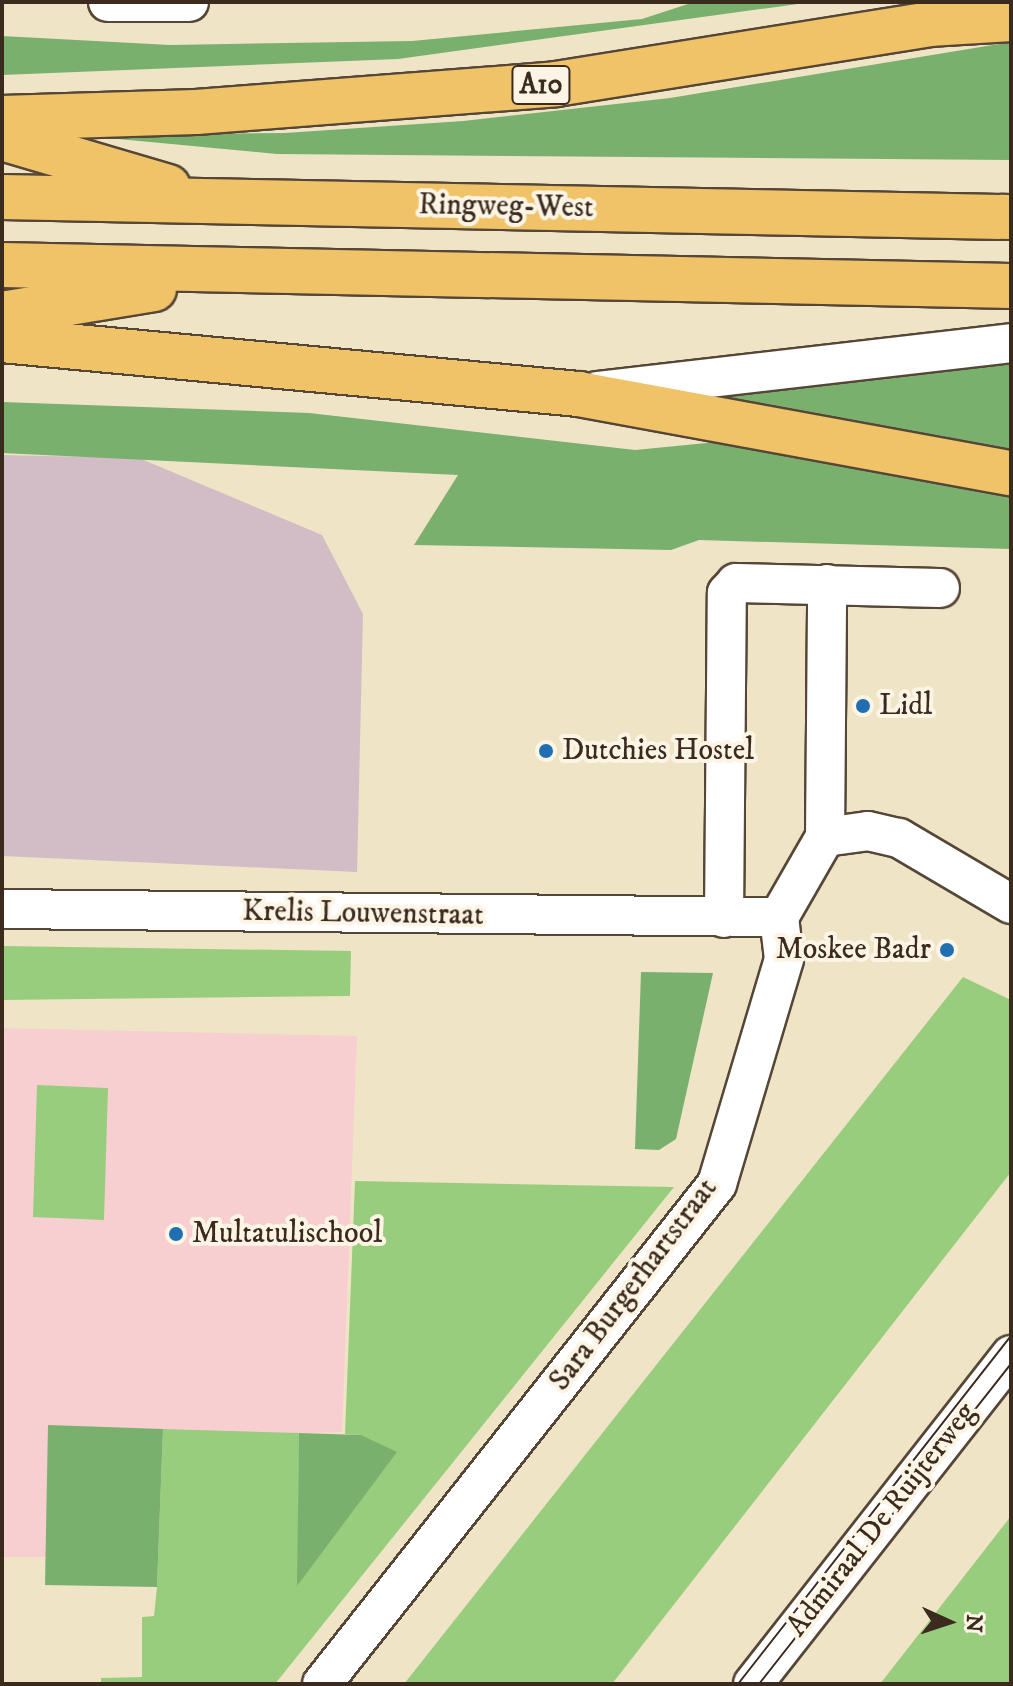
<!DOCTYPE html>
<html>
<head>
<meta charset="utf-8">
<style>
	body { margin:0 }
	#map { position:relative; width:1013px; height:1686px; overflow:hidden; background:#efe4c6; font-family:"IM FELL DW Pica",serif }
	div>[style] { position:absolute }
	.built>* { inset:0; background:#f7cfd1 }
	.industrial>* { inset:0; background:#d2bdc6 }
	.green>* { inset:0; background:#99cd7e }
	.forest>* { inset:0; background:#7ab06d }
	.roads { filter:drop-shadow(2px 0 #564637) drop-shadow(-2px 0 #564637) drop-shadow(0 2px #564637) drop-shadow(0 -2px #564637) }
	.minor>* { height:38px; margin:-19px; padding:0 19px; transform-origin:19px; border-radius:19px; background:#fff }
	.highway>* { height:44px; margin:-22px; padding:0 22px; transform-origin:22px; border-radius:22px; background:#f0c369 }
	.tram>* { height:2px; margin:-1px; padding:0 1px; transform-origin:1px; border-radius:1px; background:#3b2a1e }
	.dots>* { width:22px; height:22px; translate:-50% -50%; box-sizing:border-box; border:4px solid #fcf5e5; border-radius:50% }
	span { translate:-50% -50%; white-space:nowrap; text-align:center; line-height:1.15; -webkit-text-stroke:8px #fcf5e5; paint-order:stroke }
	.shield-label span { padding:2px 6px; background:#fcf5e5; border:2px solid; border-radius:6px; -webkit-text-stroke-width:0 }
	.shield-label { font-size:28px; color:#3b2a1e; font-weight:700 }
	.street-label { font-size:30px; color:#3b2a1e }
	.poi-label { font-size:30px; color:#3b2a1e }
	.left { translate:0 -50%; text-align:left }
	.right { translate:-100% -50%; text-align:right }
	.frame { position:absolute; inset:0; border:4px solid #3b2a1e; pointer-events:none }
	.north { position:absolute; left:909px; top:1582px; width:80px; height:80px; -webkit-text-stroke:6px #fcf5e5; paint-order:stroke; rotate:93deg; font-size:22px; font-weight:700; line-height:32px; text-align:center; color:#3b2a1e }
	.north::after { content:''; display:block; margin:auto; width:28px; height:36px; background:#3b2a1e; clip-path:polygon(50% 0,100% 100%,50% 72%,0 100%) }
</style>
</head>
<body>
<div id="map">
	<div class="built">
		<i style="clip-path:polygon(2px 1028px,357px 1036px,342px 1432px,64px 1441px,60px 1557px,2px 1557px)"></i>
	</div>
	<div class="industrial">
		<i style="clip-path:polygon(2px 455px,139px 458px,322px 535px,363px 614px,357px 872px,2px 856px)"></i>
	</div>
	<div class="green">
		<i style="clip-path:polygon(2px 946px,351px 951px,350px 996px,2px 1000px)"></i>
		<i style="clip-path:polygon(963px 977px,1011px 1000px,1011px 1172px,612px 1684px,404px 1684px)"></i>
		<i style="clip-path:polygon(37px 1085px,108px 1088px,104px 1220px,33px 1217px)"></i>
		<i style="clip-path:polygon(355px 1181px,674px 1187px,275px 1684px,101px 1684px,101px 1678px,142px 1677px,142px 1617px,154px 1616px,157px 1587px,163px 1429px,299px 1433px,298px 1585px,361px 1435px,345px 1434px)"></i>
		<i style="clip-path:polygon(1011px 1516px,1011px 1684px,880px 1684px)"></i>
	</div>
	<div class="forest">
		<i style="clip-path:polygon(694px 2px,812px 2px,398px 59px,2px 75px,2px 36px,170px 45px,412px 41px,642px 19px)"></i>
		<i style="clip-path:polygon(1011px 42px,1011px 160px,277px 154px,76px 135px,285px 133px,463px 121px,670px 98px)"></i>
		<i style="clip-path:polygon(1011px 360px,1011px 451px,704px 400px)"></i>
		<i style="clip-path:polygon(2px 402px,309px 413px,635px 450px,717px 442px,1011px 497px,1011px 549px,699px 540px,671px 550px,414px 545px,458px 475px,2px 453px)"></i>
		<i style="clip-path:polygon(641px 972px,713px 973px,676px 1139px,659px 1150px,635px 1149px)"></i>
		<i style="clip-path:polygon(48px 1425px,163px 1429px,157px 1587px,45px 1585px)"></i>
		<i style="clip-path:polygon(299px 1433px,361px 1435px,397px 1452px,297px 1586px)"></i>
	</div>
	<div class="roads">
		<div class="minor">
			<i style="left:108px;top:2px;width:81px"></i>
			<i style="left:598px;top:391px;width:416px;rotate:-6.6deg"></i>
			<i style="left:825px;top:837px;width:253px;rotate:-89.5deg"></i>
			<i style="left:825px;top:837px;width:43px;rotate:-7.9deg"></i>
			<i style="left:868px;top:831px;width:32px;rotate:13deg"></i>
			<i style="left:899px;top:838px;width:130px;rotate:30.5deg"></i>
			<i style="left:2px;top:909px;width:777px;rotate:0.59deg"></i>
			<i style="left:779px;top:917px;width:92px;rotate:-60.1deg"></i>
			<i style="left:724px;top:918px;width:325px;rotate:-89.5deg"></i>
			<i style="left:727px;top:593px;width:13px;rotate:-48deg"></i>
			<i style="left:736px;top:583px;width:204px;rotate:1.4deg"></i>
			<i style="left:322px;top:1684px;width:637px;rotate:-51.69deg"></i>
			<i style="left:717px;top:1184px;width:235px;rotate:-73.4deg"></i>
			<i style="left:784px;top:959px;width:42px;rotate:-96.8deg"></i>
			<i style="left:753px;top:1684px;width:418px;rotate:-51.9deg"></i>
		</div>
		<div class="highway">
			<i style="left:2px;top:118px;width:194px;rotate:-1.8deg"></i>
			<i style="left:196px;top:112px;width:361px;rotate:-4.4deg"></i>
			<i style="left:556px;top:84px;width:378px;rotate:-9.1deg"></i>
			<i style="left:929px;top:24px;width:82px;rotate:-3.5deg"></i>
			<i style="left:2px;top:138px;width:173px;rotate:16.4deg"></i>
			<i style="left:2px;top:197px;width:1009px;rotate:1.14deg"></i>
			<i style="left:2px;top:265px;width:1009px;rotate:1.19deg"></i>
			<i style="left:2px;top:314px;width:154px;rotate:-9.3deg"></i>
			<i style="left:2px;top:340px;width:580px;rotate:5.35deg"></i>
			<i style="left:579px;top:394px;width:439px;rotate:10.4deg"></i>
		</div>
	</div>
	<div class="tram">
		<i style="left:738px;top:1684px;width:442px;rotate:-51.9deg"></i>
		<i style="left:759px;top:1684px;width:407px;rotate:-51.8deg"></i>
	</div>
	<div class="dots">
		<i style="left:863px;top:706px;background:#1f6fb2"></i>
		<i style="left:546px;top:751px;background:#1f6fb2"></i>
		<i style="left:947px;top:950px;background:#1f6fb2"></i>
		<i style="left:176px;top:1234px;background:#1f6fb2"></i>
	</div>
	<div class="shield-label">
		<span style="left:541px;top:85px">A10</span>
	</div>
	<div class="street-label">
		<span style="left:506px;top:207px;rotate:1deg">Ringweg-West</span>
		<span style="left:363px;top:914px;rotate:1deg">Krelis Louwenstraat</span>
		<span style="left:634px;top:1285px;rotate:-53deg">Sara Burgerhartstraat</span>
		<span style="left:882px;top:1520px;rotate:-52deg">Admiraal De Ruijterweg</span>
	</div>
	<div class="poi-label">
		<span class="left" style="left:879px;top:706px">Lidl</span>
		<span class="left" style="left:562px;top:751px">Dutchies Hostel</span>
		<span class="right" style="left:931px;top:950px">Moskee Badr</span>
		<span class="left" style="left:192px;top:1234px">Multatulischool</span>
	</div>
	<div class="frame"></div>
	<div class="north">N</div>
</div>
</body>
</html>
